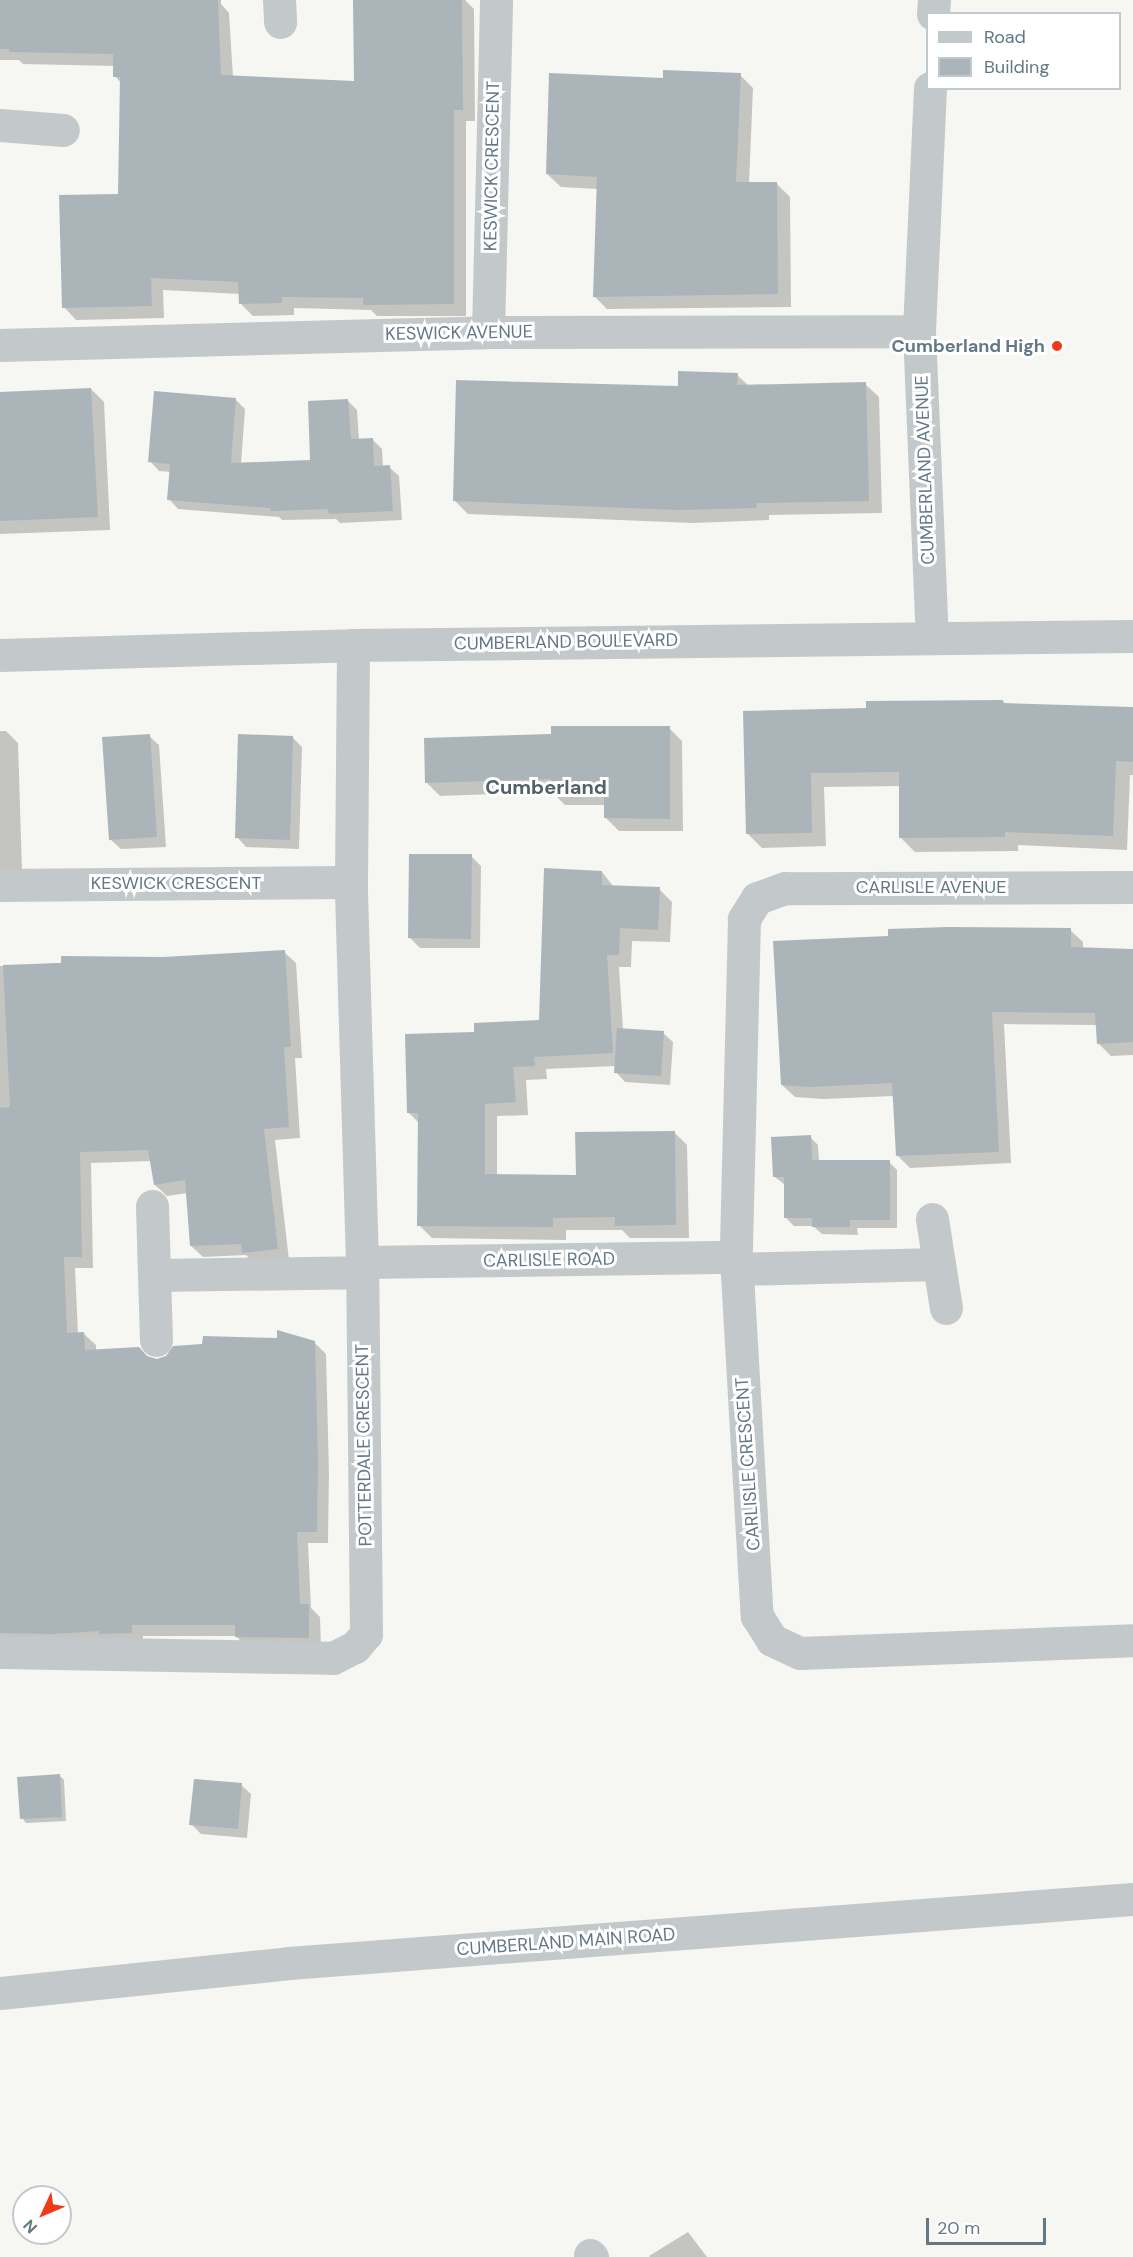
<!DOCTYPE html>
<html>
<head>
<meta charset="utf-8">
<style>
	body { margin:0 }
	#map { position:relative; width:1133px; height:2257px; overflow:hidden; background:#f6f6f2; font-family:"DM Sans",sans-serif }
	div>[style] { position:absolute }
	.shadow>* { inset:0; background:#0003 }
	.building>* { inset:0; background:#abb5b9 }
	.minor>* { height:33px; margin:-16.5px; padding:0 16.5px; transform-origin:16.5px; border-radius:16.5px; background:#c3c8ca }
	.dots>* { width:16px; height:16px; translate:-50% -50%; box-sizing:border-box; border:3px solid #fff; border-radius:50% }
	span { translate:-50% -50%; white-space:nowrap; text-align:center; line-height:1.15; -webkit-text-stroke:6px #fff; paint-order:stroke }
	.street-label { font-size:18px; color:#627885 }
	.poi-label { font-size:18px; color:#627885; font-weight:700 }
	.right { translate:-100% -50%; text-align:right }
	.neighbourhood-label { font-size:20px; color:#516069; font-weight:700 }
	.legend { position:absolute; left:926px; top:12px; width:195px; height:78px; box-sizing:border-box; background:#fff; border:2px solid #c0c9ce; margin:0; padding:8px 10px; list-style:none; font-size:18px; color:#627885 }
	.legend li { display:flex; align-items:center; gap:12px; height:30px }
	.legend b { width:30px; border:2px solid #c0c9ce }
	.north { position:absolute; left:12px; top:2185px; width:60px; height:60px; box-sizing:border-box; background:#fff; border:2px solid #c0c9ce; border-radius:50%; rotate:226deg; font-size:16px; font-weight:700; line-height:24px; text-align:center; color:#627885 }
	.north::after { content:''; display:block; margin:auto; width:21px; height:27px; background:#ef3a19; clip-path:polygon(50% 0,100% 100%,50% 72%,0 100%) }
	.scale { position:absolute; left:926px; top:2218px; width:120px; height:27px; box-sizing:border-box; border:3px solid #627885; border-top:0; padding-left:8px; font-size:18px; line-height:21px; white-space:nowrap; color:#627885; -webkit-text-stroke:4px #fff; paint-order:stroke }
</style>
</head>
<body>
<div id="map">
	<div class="shadow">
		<i style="clip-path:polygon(0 0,221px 0,221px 4px,229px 13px,233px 77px,355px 82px,355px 0,465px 0,474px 9px,475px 121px,466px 121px,466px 316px,377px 316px,371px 310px,294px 308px,294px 315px,253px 316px,240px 303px,240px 294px,163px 290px,164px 318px,76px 320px,64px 307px,120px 195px,122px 84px,115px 76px,115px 66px,23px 64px,19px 60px,0 60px)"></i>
		<i style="clip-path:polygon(740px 75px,753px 88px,749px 184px,777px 184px,790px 197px,791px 307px,607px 309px,594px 296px,598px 189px,561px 187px,547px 174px)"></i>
		<i style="clip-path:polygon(737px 375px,749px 386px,865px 384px,879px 397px,882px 513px,769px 515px,769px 520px,693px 523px,468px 514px,454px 500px,679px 387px)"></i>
		<i style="clip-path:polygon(91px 389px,104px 402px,110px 530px,0 534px,0 393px)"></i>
		<i style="clip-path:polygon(235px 399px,245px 409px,241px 464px,312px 462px,348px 401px,357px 410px,359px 440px,372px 439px,382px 449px,383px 467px,389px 467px,399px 476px,402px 520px,340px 523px,336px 519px,282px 520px,279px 517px,178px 509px,169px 499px,171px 472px,159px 471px,150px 461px)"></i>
		<i style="clip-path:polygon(1003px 701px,1006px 705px,1133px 709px,1133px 775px,1130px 775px,1127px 850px,1018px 845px,1018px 851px,915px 852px,901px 838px,900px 786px,824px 787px,826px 846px,762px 848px,748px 834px,868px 710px)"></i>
		<i style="clip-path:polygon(669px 728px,682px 741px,683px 831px,619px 831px,606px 818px,606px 805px,565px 805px,552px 792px,440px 796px,427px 783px,553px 736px)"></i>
		<i style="clip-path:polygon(0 731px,6px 731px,18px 743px,22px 871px,0 871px)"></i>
		<i style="clip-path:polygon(149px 736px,159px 745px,166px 847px,121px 849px,111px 840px)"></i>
		<i style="clip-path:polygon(292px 737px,302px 747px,299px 849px,246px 847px,237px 837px)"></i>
		<i style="clip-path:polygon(471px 856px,481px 866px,480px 948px,420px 948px,410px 938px)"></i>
		<i style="clip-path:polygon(602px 872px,614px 887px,659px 889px,672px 902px,670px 942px,632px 941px,631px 967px,619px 967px,623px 1030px,663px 1033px,673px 1042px,670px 1085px,625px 1082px,616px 1072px,616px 1066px,546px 1069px,547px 1079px,526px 1080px,528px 1115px,497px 1116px,497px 1175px,577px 1177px,674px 1132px,687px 1145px,689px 1238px,630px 1238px,622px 1230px,566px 1230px,566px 1240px,432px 1238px,419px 1225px,420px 1124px,409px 1113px,476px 1034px,540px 1021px)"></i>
		<i style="clip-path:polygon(1070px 930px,1083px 942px,1083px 949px,1133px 951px,1133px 1055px,1111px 1056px,1099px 1044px,1098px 1025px,1004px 1024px,1011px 1163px,910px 1168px,898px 1156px,894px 1096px,823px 1099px,795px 1097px,782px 1085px)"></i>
		<i style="clip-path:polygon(284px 952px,296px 963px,302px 1058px,295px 1058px,300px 1138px,275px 1140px,289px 1260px,255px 1264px,246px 1255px,203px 1257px,191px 1246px,188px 1193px,167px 1196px,155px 1185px,151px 1161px,91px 1163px,93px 1268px,75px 1268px,78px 1334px,84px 1334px,96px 1345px,96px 1351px,157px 1360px,314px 1342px,326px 1354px,329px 1473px,328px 1543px,308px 1543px,311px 1608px,320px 1617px,321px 1649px,249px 1649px,236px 1636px,143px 1636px,143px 1644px,0 1650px,0 966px)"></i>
		<i style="clip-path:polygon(810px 1137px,818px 1145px,819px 1161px,889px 1162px,897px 1170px,897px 1228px,857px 1228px,858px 1235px,822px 1234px,813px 1226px,794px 1226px,785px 1217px,785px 1185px,775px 1177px)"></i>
		<i style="clip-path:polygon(59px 1775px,64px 1780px,66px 1821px,26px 1823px,22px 1818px)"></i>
		<i style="clip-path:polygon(241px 1785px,251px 1794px,247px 1838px,201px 1834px,191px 1824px)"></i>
		<i style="clip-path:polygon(688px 2232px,707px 2257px,650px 2257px,649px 2256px)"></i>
	</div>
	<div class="building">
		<i style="clip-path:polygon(0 0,218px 0,221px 75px,354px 81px,353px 0,462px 0,463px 110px,454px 110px,454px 304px,363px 305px,363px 298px,282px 297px,282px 303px,239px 304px,238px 282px,151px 278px,152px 306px,62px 308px,59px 195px,118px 194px,120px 77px,113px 77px,113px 54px,9px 52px,9px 49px,0 49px)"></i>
		<i style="clip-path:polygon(663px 70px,741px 73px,736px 182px,777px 182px,778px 294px,593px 297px,597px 177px,546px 174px,549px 73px,663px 78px)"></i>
		<i style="clip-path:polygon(678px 371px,738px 373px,737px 385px,866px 382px,869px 501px,756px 503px,757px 508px,678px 510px,453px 501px,456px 380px,678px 386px)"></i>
		<i style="clip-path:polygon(91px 388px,98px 517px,0 521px,0 392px)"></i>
		<i style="clip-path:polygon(154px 391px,236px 398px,231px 463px,310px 460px,308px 401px,348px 399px,351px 439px,373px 438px,374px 466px,390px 465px,393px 511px,329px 514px,328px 509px,271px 511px,270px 508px,167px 500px,170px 464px,148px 462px)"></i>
		<i style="clip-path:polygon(1003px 700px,1003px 703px,1133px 707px,1133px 762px,1116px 761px,1113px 836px,1005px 832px,1005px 837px,899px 838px,899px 772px,811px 773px,812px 833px,746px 834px,743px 711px,866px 708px,866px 701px)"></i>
		<i style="clip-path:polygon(551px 726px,670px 726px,670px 819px,604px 818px,604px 793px,551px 793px,551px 779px,425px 783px,424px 738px,551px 734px)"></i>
		<i style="clip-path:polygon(150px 734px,157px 837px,109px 840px,102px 737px)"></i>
		<i style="clip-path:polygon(238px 734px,293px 736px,290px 840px,235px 838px)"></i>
		<i style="clip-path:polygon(409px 854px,472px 854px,471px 939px,408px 938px)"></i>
		<i style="clip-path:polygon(544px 868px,602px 871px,602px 885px,660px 887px,658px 930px,620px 928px,619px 955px,607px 955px,613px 1053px,534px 1057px,535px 1066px,513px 1067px,516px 1102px,485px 1104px,485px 1174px,576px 1175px,575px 1132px,675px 1131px,676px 1225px,615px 1226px,615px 1217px,553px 1218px,553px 1227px,417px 1226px,418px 1113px,407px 1113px,405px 1034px,474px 1032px,474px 1023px,539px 1020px)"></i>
		<i style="clip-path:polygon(948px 927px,1071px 928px,1071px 947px,1133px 949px,1133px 1042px,1097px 1044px,1095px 1013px,992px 1012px,999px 1152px,896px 1156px,892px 1083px,809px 1087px,781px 1085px,773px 941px,888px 936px,888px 929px)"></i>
		<i style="clip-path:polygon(285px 950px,291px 1047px,284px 1047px,289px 1127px,264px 1129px,278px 1249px,242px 1253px,241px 1244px,190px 1246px,185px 1180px,154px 1185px,148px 1150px,80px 1152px,82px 1257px,64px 1257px,67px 1333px,84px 1332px,85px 1350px,139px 1347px,147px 1356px,157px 1359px,166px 1356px,173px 1346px,202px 1344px,203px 1336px,277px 1338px,277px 1330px,315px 1341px,318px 1461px,317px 1532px,297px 1532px,300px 1604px,309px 1604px,309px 1638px,235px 1637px,235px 1625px,132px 1625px,132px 1633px,99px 1634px,99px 1631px,52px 1634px,0 1633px,0 1108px,10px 1107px,3px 965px,61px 963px,61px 956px,163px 957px)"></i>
		<i style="clip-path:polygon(617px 1028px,664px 1031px,661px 1076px,614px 1073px)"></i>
		<i style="clip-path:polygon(811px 1135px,812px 1160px,890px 1160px,890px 1220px,850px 1220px,850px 1227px,812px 1227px,812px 1218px,784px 1218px,784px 1177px,773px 1177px,771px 1137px)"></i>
		<i style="clip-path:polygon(60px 1774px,62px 1817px,20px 1819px,17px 1777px)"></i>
		<i style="clip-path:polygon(194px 1779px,242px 1783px,238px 1829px,189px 1825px)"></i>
	</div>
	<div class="minor">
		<i style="left:279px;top:0;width:22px;rotate:87deg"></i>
		<i style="left:933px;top:14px;width:14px;rotate:-86deg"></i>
		<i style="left:930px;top:88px;width:243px;rotate:92.6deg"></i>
		<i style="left:919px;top:331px;width:305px;rotate:87.6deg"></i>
		<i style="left:0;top:125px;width:63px;rotate:4.5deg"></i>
		<i style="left:488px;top:332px;width:332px;rotate:-88.6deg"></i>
		<i style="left:0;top:345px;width:488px;rotate:-1.5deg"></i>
		<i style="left:488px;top:332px;width:431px;rotate:-0.1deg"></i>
		<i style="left:0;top:655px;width:353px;rotate:-1.6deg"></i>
		<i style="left:353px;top:645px;width:780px;rotate:-0.66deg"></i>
		<i style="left:0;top:885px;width:351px;rotate:-0.5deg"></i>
		<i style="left:1133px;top:887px;width:348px;rotate:179.8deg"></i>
		<i style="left:785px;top:888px;width:30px;rotate:160deg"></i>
		<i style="left:757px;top:898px;width:25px;rotate:122deg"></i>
		<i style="left:744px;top:919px;width:338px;rotate:91.4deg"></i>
		<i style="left:736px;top:1257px;width:360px;rotate:86.7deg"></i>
		<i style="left:757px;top:1616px;width:28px;rotate:58deg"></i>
		<i style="left:772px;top:1640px;width:31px;rotate:25deg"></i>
		<i style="left:800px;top:1653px;width:333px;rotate:-2.2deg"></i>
		<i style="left:152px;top:1206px;width:134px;rotate:88.3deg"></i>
		<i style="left:932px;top:1219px;width:90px;rotate:81.1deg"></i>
		<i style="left:362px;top:1262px;width:374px;rotate:-0.8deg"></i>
		<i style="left:736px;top:1269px;width:203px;rotate:-1.4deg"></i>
		<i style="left:156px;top:1275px;width:205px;rotate:-0.8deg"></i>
		<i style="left:0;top:1652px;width:333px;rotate:1deg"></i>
		<i style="left:333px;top:1658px;width:25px;rotate:-27deg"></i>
		<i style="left:355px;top:1647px;width:17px;rotate:-50deg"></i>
		<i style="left:366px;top:1634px;width:372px;rotate:-90.6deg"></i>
		<i style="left:362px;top:1262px;width:380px;rotate:-91.7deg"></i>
		<i style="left:351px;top:882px;width:237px;rotate:-89.5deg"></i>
		<i style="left:0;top:1993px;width:291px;rotate:-5.9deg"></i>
		<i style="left:289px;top:1963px;width:846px;rotate:-4.34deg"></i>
		<i style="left:590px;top:2255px;width:3px;rotate:45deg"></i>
	</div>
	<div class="dots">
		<i style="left:1057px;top:346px;background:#ef3a19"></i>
	</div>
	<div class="street-label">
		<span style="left:492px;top:166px;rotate:-89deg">KESWICK CRESCENT</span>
		<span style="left:459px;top:333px;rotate:-1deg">KESWICK AVENUE</span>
		<span style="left:925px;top:470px;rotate:-92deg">CUMBERLAND AVENUE</span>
		<span style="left:566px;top:642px;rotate:-1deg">CUMBERLAND BOULEVARD</span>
		<span style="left:176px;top:883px">KESWICK CRESCENT</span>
		<span style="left:931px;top:887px">CARLISLE AVENUE</span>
		<span style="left:549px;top:1260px;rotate:-1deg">CARLISLE ROAD</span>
		<span style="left:364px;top:1445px;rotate:-91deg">POTTERDALE CRESCENT</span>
		<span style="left:748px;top:1464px;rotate:-94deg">CARLISLE CRESCENT</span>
		<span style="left:566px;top:1942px;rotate:-4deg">CUMBERLAND MAIN ROAD</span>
	</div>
	<div class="poi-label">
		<span class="right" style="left:1045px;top:346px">Cumberland High</span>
	</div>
	<div class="neighbourhood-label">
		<span style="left:546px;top:787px">Cumberland</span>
	</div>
	<ul class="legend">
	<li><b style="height:8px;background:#c3c8ca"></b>Road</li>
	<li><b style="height:16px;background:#abb5b9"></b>Building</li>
	</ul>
	<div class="north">N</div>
	<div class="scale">20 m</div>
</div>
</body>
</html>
